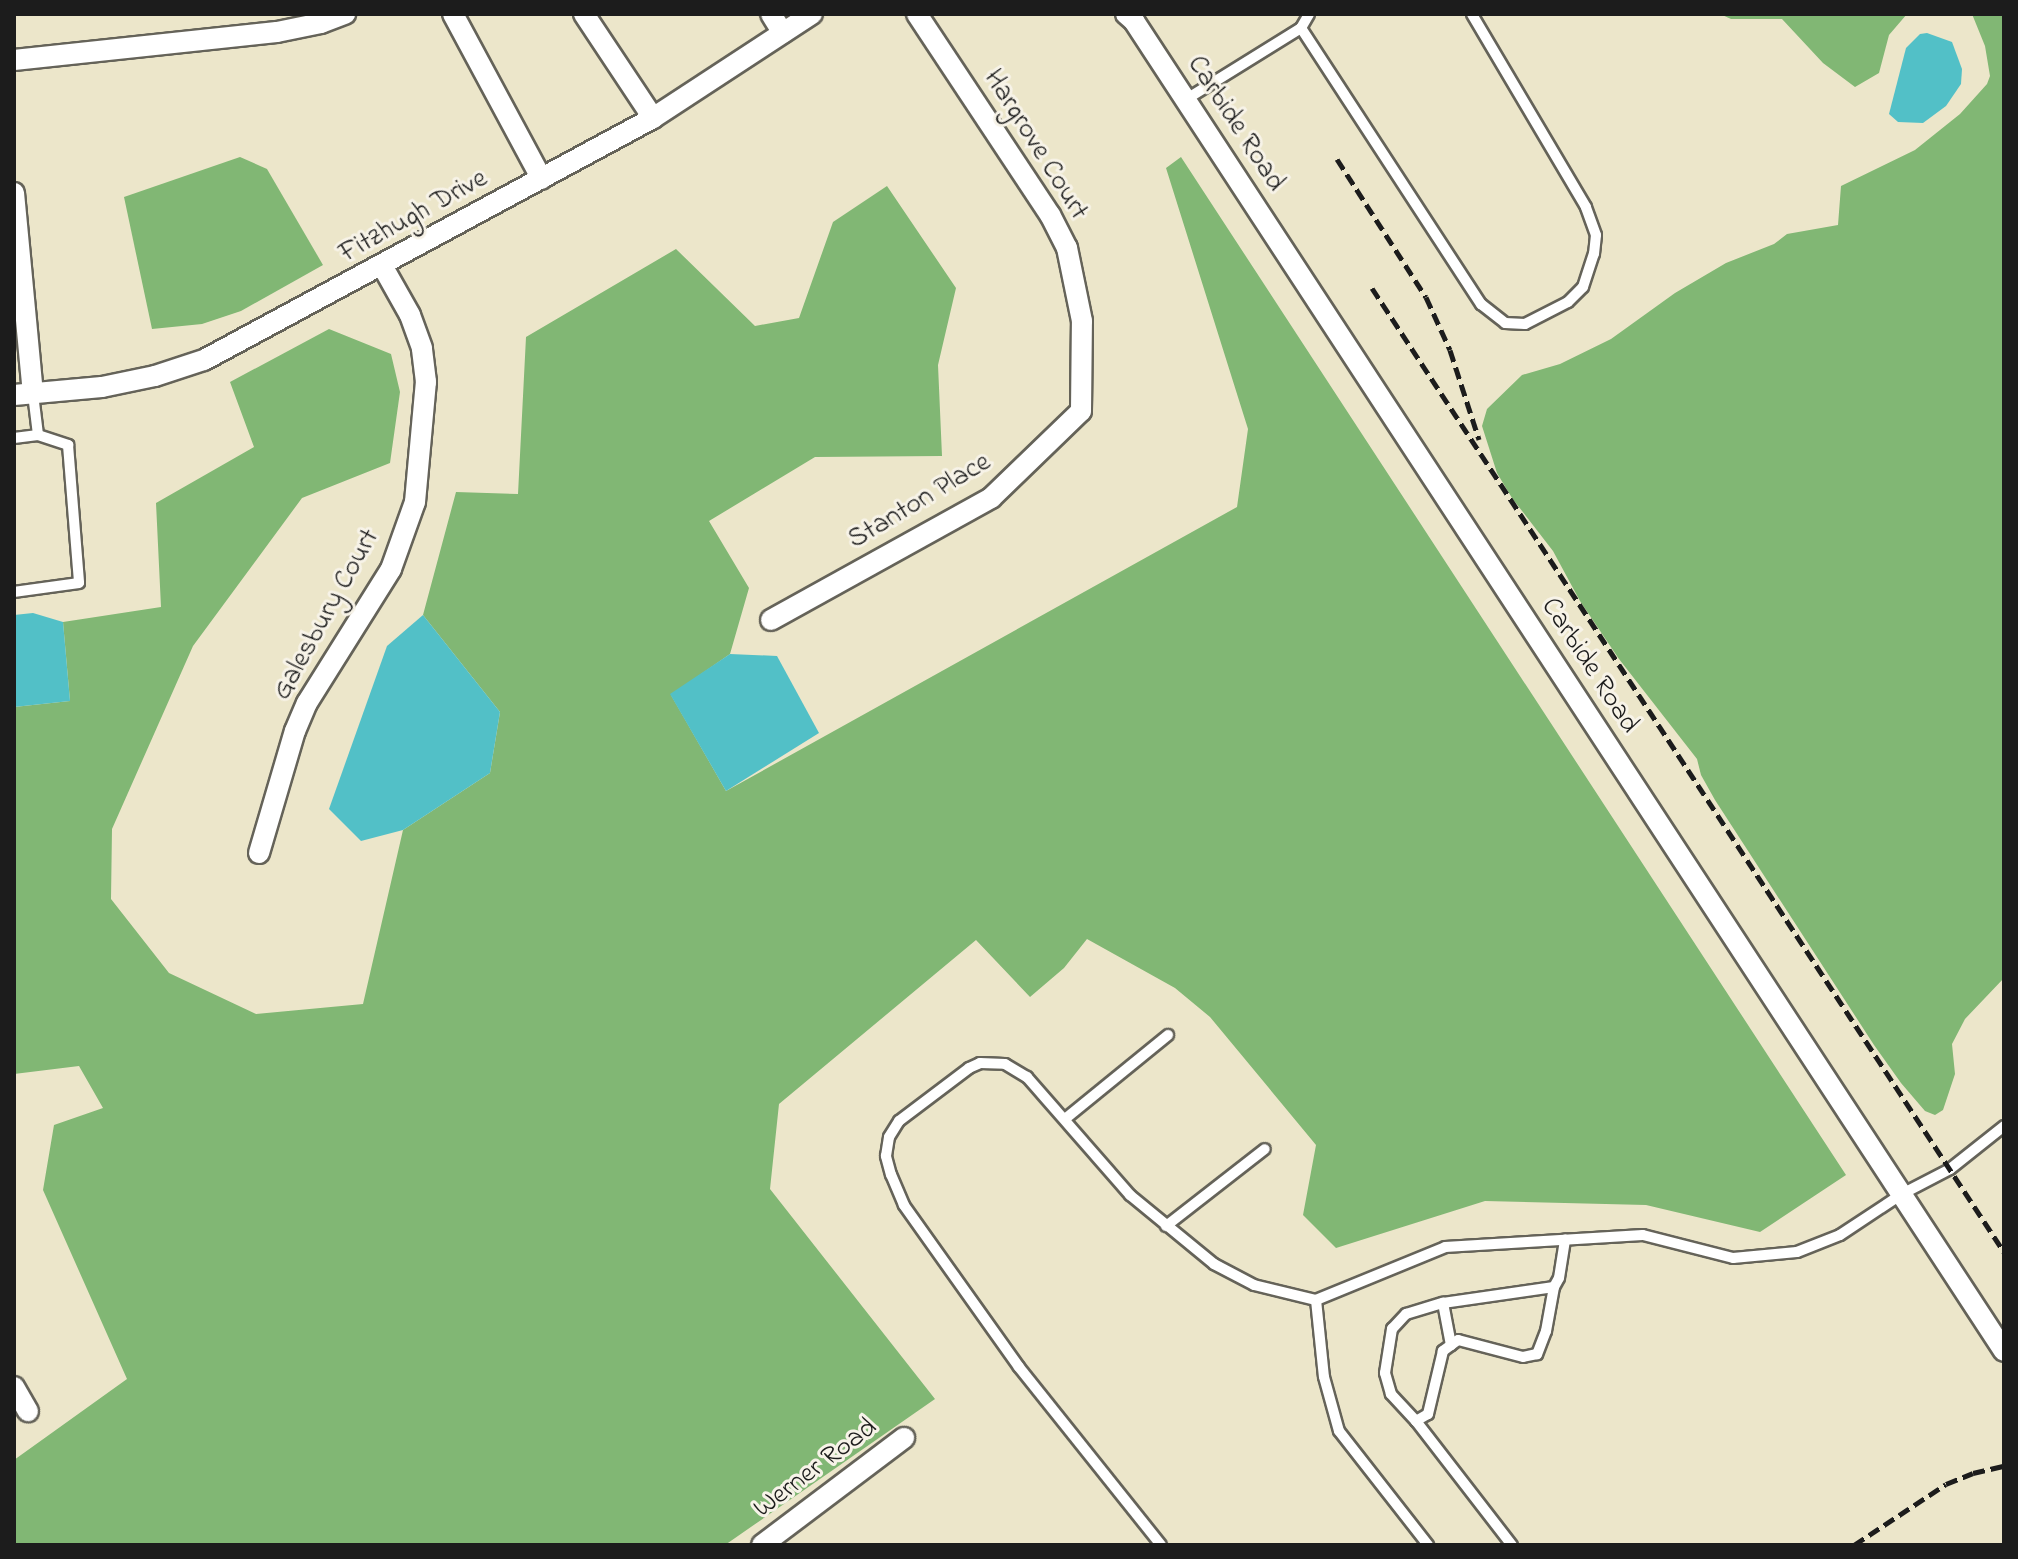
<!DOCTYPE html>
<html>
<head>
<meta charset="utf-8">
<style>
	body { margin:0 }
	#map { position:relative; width:2018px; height:1559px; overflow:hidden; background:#ece6ca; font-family:"Indie Flower",sans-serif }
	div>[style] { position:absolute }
	.forest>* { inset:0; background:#81b774 }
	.water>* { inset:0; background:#52c0c7 }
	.roads { filter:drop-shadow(2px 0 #656359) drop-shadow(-2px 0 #656359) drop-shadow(0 2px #656359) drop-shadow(0 -2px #656359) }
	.lane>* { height:10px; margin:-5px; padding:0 5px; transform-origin:5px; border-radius:5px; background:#fff }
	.street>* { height:20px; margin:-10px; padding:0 10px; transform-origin:10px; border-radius:10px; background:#fff }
	.rail>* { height:5px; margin-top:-2.5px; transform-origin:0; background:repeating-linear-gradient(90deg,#1c1c1c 0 12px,transparent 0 18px) }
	span { translate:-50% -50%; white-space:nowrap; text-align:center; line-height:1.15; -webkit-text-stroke:6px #f7f3e8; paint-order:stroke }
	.street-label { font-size:28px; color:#1c1c1c }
	.frame { position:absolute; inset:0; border:16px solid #1c1c1c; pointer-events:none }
</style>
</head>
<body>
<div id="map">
	<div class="forest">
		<i style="clip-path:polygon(1720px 14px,1907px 14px,1889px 35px,1879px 73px,1855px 87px,1823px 63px,1782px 19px,1731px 19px)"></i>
		<i style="clip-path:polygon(1972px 14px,2004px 14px,2004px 978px,1965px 1019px,1952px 1044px,1955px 1074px,1943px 1110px,1935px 1115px,1925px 1111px,1901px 1083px,1874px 1045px,1715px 800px,1701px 775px,1697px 759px,1619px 659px,1580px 601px,1553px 551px,1512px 498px,1497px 473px,1482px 426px,1487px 409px,1522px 375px,1560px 364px,1611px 339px,1675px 293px,1726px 263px,1774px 244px,1787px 234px,1838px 225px,1841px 186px,1915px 150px,1960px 114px,1987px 84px,1990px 76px,1985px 46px)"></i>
		<i style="clip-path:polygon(240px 157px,267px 169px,323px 265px,241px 311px,202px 324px,152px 329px,124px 197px)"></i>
		<i style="clip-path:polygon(1181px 157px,1846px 1175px,1760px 1232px,1646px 1205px,1485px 1201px,1336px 1248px,1303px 1215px,1316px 1145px,1210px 1017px,1175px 988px,1087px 939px,1064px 968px,1030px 997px,976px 940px,779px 1104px,770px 1189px,935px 1399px,725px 1545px,14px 1545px,14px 1460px,127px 1379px,43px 1190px,54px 1125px,103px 1108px,79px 1066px,14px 1074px,14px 707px,70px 701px,63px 622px,161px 607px,156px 503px,254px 447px,230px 382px,329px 329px,391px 354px,400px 392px,390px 463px,302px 498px,193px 646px,112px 829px,111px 899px,169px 973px,256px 1014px,363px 1004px,403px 830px,490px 773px,500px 712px,423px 615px,456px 492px,518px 494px,526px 337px,676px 249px,755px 326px,799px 318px,833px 222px,887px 186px,956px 288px,938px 365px,942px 456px,815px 457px,709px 521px,749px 588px,730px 654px,671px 695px,726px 791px,1237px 507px,1248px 429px,1166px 168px)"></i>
	</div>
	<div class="water">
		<i style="clip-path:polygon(1927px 33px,1952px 42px,1962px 69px,1961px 84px,1946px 106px,1923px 123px,1898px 122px,1889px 114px,1906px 48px,1920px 34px)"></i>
		<i style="clip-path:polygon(33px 613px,63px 622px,70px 701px,14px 707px,14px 615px)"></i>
		<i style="clip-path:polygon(423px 615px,500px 712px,490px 773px,403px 830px,361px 841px,329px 809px,387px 646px)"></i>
		<i style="clip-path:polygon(730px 654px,777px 656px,819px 733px,726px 791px,670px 694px)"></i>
	</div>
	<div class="roads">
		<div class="lane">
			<i style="left:1301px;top:28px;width:330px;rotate:56.9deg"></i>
			<i style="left:1481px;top:304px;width:31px;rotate:38deg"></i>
			<i style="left:1505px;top:323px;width:20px;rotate:3deg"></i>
			<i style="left:1525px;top:324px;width:48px;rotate:-27.1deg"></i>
			<i style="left:1568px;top:302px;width:21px;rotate:-45deg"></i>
			<i style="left:1583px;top:287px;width:35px;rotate:-72deg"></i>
			<i style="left:1594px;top:254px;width:19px;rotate:-84deg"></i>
			<i style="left:1596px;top:235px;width:30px;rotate:-110deg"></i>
			<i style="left:1586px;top:207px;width:224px;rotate:-120.6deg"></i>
			<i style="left:1185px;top:100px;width:137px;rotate:-31.8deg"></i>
			<i style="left:1301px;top:28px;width:16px;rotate:-60deg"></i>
			<i style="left:33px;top:394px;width:41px;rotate:83deg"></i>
			<i style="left:14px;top:438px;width:24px;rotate:-7deg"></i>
			<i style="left:38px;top:435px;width:32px;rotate:18deg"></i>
			<i style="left:68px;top:445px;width:138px;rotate:85.4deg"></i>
			<i style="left:79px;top:583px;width:66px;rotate:172.1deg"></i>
			<i style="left:1065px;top:1119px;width:133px;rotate:-39.2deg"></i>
			<i style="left:1166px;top:1226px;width:125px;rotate:-37.9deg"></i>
			<i style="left:1554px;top:1287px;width:45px;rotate:100.3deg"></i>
			<i style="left:1546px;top:1331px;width:25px;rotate:111deg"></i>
			<i style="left:1537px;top:1354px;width:14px;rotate:168deg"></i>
			<i style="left:1523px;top:1357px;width:67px;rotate:-165.3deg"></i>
			<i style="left:1458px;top:1340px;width:19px;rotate:144deg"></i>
			<i style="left:1443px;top:1351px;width:65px;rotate:103.4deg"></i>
			<i style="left:1428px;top:1414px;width:14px;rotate:150deg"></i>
			<i style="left:1416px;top:1421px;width:37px;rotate:-133deg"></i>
			<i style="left:1391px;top:1394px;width:22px;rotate:-106deg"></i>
			<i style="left:1385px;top:1373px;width:45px;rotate:-81deg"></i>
			<i style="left:1392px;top:1329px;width:21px;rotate:-47deg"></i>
			<i style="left:1406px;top:1314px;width:39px;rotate:-17deg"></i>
			<i style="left:1443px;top:1303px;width:112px;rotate:-8.2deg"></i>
			<i style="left:1554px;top:1287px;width:10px;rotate:-61deg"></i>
			<i style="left:1559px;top:1278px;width:39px;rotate:-81deg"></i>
			<i style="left:1316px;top:1300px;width:77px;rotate:84.1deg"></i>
			<i style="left:1324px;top:1377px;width:56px;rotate:74.5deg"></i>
			<i style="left:1339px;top:1431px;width:145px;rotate:52deg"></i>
			<i style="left:1443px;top:1303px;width:43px;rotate:79.2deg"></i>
			<i style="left:1416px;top:1421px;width:157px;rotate:52.3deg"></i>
			<i style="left:1161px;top:1545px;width:228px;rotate:-128.6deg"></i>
			<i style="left:1019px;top:1367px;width:199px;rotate:-125.4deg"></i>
			<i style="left:904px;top:1205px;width:33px;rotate:-113deg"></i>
			<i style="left:891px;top:1175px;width:20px;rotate:-105deg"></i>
			<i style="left:886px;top:1156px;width:19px;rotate:-81deg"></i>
			<i style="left:889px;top:1137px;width:19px;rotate:-58deg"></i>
			<i style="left:899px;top:1121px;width:88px;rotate:-37.1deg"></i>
			<i style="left:969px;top:1068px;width:12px;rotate:-24deg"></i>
			<i style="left:980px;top:1063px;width:25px;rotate:2deg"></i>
			<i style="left:1005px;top:1064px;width:26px;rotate:31deg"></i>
			<i style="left:1027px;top:1077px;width:157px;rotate:48.9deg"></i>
			<i style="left:1130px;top:1195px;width:109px;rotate:39.4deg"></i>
			<i style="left:1214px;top:1264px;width:45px;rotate:27.7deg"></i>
			<i style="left:1254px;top:1285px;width:64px;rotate:13.6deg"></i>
			<i style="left:1316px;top:1300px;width:139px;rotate:-22.3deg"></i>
			<i style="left:1445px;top:1247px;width:198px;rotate:-3.5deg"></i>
			<i style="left:1643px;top:1235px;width:93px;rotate:14.3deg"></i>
			<i style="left:1733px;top:1258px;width:64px;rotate:-5.4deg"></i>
			<i style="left:1797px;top:1252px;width:46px;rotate:-21.6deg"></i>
			<i style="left:1840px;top:1235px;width:74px;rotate:-33.5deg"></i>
			<i style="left:1902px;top:1194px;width:54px;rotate:-27.5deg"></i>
			<i style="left:1950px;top:1169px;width:69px;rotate:-38.5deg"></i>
		</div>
		<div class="street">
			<i style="left:453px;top:14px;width:187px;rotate:61.7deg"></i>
			<i style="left:584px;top:14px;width:125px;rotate:56.4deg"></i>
			<i style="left:771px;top:14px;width:22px;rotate:58deg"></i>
			<i style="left:1126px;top:14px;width:11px;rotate:41deg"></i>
			<i style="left:1134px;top:21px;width:1589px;rotate:56.81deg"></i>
			<i style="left:14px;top:60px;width:264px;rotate:-6.1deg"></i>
			<i style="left:277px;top:32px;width:45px;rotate:-11.6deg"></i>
			<i style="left:321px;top:23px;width:26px;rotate:-21deg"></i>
			<i style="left:14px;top:193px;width:202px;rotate:84.6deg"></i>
			<i style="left:14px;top:395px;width:88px;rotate:-5.2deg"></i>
			<i style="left:102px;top:387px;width:54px;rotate:-11.7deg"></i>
			<i style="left:155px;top:376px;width:52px;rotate:-18.1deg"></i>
			<i style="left:204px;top:360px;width:510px;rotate:-28.32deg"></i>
			<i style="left:653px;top:118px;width:190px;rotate:-33.2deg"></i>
			<i style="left:771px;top:620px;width:252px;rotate:-29deg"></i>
			<i style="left:991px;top:498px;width:125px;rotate:-44deg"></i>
			<i style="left:1081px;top:411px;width:90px;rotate:-89.4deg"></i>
			<i style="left:1082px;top:321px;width:75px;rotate:-101.6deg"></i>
			<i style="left:1067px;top:248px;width:37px;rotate:-117deg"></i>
			<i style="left:1050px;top:215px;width:241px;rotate:-123.5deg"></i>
			<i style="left:259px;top:853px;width:127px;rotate:-73.6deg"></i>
			<i style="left:295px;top:731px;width:30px;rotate:-67deg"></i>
			<i style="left:307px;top:703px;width:158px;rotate:-57.9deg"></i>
			<i style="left:391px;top:569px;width:71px;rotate:-70.3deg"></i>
			<i style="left:415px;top:502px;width:121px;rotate:-84.8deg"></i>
			<i style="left:426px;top:382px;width:34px;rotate:-97deg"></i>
			<i style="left:422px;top:348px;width:35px;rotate:-110deg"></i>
			<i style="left:410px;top:315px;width:55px;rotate:-119.4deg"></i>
			<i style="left:14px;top:1387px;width:28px;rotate:60deg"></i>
			<i style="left:762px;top:1545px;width:178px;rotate:-37deg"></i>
		</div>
	</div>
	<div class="rail">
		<i style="left:1337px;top:159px;width:164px;rotate:57.2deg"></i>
		<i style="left:1426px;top:297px;width:58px;rotate:65.6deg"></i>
		<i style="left:1450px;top:350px;width:94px;rotate:72deg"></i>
		<i style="left:1372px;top:288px;width:1153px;rotate:56.75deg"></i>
		<i style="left:1854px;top:1545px;width:110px;rotate:-33.5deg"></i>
		<i style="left:1946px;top:1484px;width:29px;rotate:-22deg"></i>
		<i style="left:1973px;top:1473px;width:32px;rotate:-13deg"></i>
	</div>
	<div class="street-label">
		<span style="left:1235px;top:124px;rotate:57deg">Carbide Road</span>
		<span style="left:1035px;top:145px;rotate:58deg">Hargrove Court</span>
		<span style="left:414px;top:217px;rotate:-29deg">Fitzhugh Drive</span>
		<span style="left:920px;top:502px;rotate:-31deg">Stanton Place</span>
		<span style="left:327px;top:615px;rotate:-61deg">Galesbury Court</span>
		<span style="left:1589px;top:666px;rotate:57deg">Carbide Road</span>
		<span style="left:816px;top:1469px;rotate:-37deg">Werner Road</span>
	</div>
	<div class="frame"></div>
</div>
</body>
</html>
